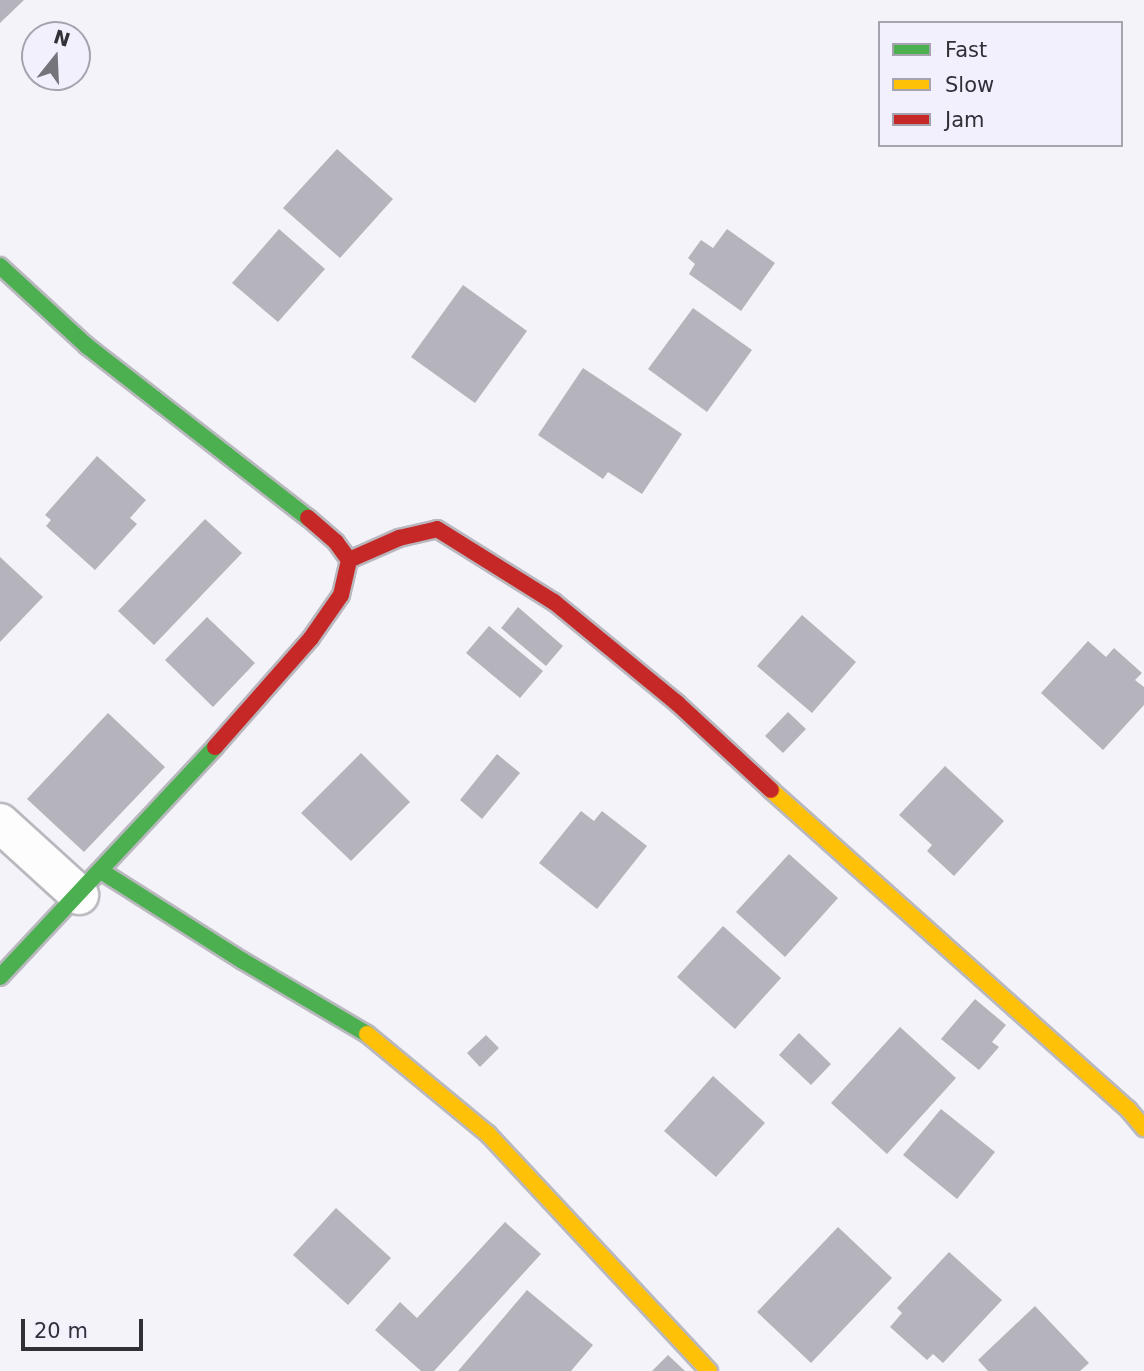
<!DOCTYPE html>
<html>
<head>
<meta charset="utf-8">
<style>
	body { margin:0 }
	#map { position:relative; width:1144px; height:1371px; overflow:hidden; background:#f4f3fa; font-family:"DejaVu Sans",sans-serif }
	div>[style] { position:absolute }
	.building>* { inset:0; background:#b5b4bc }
	.roads { filter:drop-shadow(2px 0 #b9b8be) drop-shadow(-2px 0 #b9b8be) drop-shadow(0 2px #b9b8be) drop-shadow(0 -2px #b9b8be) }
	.street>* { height:38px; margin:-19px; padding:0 19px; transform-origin:19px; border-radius:19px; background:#fdfdfe }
	.fast>* { height:16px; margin:-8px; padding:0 8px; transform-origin:8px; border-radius:8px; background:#4caf50 }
	.slow>* { height:16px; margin:-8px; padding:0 8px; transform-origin:8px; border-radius:8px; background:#ffc107 }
	.jam>* { height:16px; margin:-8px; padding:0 8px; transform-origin:8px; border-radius:8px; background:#c62828 }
	span { translate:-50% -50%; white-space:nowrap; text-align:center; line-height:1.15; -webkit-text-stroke:5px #f2f0fd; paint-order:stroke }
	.legend { position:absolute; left:878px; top:21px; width:245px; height:126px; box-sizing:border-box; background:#f2f0fd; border:2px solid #a5a3ad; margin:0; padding:9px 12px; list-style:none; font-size:21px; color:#313036 }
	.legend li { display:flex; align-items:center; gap:14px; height:35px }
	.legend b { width:35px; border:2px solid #a5a3ad }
	.north { position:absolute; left:21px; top:21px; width:70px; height:70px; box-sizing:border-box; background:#f2f0fd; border:2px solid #a5a3ad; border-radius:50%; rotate:18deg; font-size:19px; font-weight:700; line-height:28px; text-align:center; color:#313036 }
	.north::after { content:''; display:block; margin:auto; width:24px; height:32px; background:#75747b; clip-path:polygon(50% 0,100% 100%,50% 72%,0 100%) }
	.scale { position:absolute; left:21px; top:1319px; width:122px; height:32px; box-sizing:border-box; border:4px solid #313036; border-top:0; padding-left:9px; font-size:21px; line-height:24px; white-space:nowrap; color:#313036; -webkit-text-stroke:5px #f2f0fd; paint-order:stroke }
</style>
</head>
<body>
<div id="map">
	<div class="building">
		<i style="clip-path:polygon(0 0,24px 0,0 23px)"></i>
		<i style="clip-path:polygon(337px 149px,393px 199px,340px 258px,283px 208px)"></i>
		<i style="clip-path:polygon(279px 229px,325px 269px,278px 322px,232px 283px)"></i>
		<i style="clip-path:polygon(727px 229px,775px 263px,741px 311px,689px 274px,695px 264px,688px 258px,701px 240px,713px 248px)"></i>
		<i style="clip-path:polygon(463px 285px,527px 331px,475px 403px,411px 357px)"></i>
		<i style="clip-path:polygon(693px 308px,752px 350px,707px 412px,648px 369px)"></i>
		<i style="clip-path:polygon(583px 368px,682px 434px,642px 494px,608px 472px,603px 479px,538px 435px)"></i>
		<i style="clip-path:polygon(97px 456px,146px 500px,130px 518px,137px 524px,95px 570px,46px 526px,51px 520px,45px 515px)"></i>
		<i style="clip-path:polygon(205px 519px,242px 553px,154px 645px,118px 611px)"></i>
		<i style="clip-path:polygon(0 557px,43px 597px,0 642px)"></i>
		<i style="clip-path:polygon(518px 607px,563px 646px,546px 666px,501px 628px)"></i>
		<i style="clip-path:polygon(802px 615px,856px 662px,812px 713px,757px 666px)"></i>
		<i style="clip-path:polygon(207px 617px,255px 663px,213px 707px,165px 660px)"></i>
		<i style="clip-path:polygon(489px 626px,543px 671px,520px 698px,466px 653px)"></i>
		<i style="clip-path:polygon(1088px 641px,1106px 657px,1114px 648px,1142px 673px,1135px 680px,1144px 687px,1144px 705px,1103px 750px,1041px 693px)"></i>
		<i style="clip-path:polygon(788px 712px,806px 729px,783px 753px,765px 736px)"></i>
		<i style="clip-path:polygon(108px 713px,165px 767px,84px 852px,27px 799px)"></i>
		<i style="clip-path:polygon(361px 753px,410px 802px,351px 861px,301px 813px)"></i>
		<i style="clip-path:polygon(497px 754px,520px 773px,482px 819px,460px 800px)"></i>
		<i style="clip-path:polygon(945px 766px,1004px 821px,954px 876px,927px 851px,932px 845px,899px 815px)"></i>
		<i style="clip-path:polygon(581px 811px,594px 821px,602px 811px,647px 846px,597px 909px,539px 863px)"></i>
		<i style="clip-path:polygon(789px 854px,838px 898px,785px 957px,736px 912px)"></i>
		<i style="clip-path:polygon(723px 926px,781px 978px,735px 1029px,677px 977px)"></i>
		<i style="clip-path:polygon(975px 999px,1006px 1025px,992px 1042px,999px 1047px,979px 1070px,941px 1039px)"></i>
		<i style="clip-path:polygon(900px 1027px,956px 1078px,887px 1154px,831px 1103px)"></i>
		<i style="clip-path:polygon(799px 1033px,831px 1064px,811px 1085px,779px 1055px)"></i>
		<i style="clip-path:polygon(486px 1035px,499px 1048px,480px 1067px,467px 1053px)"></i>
		<i style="clip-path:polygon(713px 1076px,765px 1123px,716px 1177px,664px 1131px)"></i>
		<i style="clip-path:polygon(941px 1109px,995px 1152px,957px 1199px,903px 1155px)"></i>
		<i style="clip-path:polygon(336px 1208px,391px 1258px,348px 1305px,293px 1255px)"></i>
		<i style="clip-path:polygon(505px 1222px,541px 1254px,434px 1371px,421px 1371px,375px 1330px,400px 1302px,417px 1318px)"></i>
		<i style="clip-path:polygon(838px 1227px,892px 1278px,811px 1363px,757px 1312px)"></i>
		<i style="clip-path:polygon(949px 1252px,1002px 1300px,943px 1363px,933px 1354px,927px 1360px,890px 1327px,902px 1313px,897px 1308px)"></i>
		<i style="clip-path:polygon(527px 1290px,593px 1345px,571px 1371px,458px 1371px)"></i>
		<i style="clip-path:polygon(1035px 1306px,1089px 1363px,1080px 1371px,988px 1371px,978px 1360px)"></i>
		<i style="clip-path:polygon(668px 1355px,685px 1371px,652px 1371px)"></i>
	</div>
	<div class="roads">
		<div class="street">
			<i style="left:0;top:823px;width:107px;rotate:42.3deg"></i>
		</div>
		<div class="fast">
			<i style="left:0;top:266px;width:118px;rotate:42.6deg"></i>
			<i style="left:87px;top:346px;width:280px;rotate:37.9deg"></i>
			<i style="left:101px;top:871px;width:168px;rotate:32.4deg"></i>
			<i style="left:243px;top:961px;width:144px;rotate:30.5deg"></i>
			<i style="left:0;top:977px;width:315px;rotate:-46.9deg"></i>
		</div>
		<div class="slow">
			<i style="left:771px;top:790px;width:479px;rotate:41.8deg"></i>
			<i style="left:1128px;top:1109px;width:25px;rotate:50deg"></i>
			<i style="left:367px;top:1034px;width:157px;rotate:39.6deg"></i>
			<i style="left:488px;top:1134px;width:324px;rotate:47deg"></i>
		</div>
		<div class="jam">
			<i style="left:349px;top:560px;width:55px;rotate:-23.7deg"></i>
			<i style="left:399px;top:538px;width:39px;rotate:-13deg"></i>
			<i style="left:437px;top:529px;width:138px;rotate:32deg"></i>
			<i style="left:554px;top:602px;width:159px;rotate:39.4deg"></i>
			<i style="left:677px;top:703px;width:128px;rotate:42.8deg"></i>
			<i style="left:215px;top:747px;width:145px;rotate:-48.6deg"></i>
			<i style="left:311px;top:638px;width:52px;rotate:-55.1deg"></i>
			<i style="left:341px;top:595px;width:36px;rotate:-77deg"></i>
			<i style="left:349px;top:560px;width:22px;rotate:-126deg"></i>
			<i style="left:336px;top:542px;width:37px;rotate:-139deg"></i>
		</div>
	</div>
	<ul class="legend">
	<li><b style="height:9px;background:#4caf50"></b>Fast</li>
	<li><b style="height:9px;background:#ffc107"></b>Slow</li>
	<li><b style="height:9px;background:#c62828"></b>Jam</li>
	</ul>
	<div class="north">N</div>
	<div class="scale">20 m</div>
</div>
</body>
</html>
